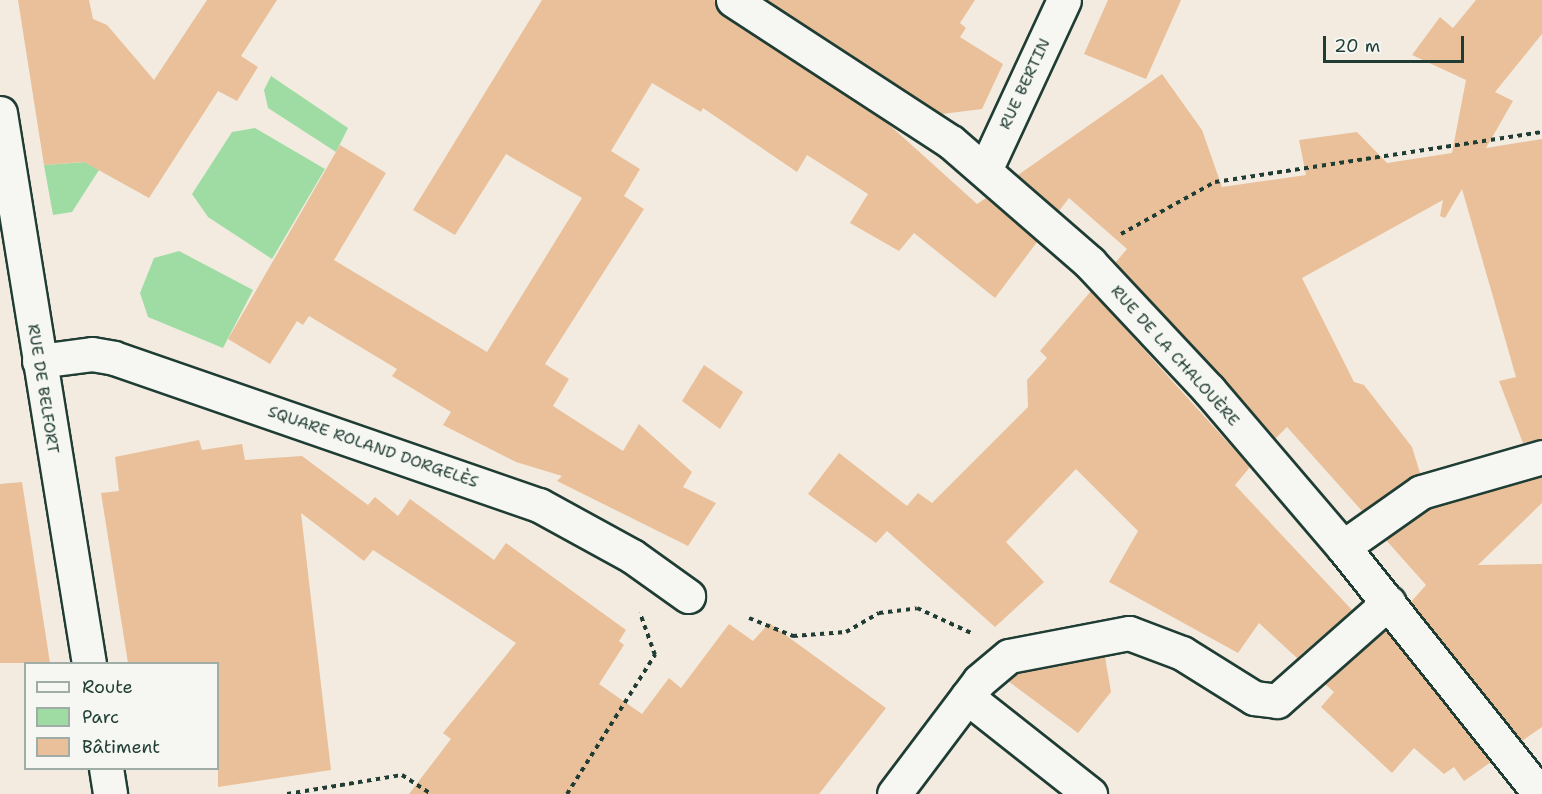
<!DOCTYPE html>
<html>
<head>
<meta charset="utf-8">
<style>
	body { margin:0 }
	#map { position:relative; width:1542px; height:794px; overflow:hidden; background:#f3ebe0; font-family:"Shantell Sans",sans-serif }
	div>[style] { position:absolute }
	.green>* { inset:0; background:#9fdca4 }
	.building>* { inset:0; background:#e9c099 }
	.path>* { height:4px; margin-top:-2px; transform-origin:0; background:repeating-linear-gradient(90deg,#1f3d34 0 4.5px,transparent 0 9px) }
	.roads { filter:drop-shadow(2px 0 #1f3d34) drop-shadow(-2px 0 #1f3d34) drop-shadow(0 2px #1f3d34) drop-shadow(0 -2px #1f3d34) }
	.street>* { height:33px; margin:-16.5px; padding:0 16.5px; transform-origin:16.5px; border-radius:16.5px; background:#f6f6f2 }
	.secondary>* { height:33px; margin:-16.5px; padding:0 16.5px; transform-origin:16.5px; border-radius:16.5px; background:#f6f6f2 }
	span { translate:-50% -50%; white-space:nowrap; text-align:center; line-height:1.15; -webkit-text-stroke:5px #f6f6f2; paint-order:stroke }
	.street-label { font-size:16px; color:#1f3d34 }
	.legend { position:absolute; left:24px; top:662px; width:195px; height:108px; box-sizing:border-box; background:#f6f6f2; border:2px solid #a0aca6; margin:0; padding:8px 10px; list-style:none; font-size:18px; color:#1f3d34 }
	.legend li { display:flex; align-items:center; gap:12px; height:30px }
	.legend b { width:30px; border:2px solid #a0aca6 }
	.scale { position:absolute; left:1323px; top:36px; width:141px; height:27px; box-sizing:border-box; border:3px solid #1f3d34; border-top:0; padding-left:8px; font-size:18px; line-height:21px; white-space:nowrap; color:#1f3d34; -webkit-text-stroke:4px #f6f6f2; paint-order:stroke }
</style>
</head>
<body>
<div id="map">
	<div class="green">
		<i style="clip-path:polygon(271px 76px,348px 128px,336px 152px,268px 108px,264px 90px)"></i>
		<i style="clip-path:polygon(255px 128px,325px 169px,272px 259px,208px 217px,192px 194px,232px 132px)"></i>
		<i style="clip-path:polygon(85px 162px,99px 170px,72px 212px,53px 215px,44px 165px)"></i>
		<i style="clip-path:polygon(179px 251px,253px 290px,223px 348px,148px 317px,140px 293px,154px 258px)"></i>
	</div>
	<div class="building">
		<i style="clip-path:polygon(18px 0,89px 0,93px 19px,107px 25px,154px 80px,207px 0,277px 0,241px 56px,258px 67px,237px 101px,218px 91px,149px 198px,84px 162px,44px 165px)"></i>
		<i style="clip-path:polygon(542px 0,714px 0,723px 16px,885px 121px,977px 204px,986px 198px,1037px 242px,995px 298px,914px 233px,899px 251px,850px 223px,868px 194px,837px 174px,807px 155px,797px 172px,703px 108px,701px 112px,652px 83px,611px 151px,640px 169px,624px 196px,644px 209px,545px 364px,569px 379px,553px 406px,623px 451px,639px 424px,692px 472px,683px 487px,716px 503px,688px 546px,557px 481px,562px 476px,516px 462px,443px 425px,451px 412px,392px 376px,397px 369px,309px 316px,303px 325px,297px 321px,270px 364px,228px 339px,340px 145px,386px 173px,334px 260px,487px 352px,582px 198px,506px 154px,455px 235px,413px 210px)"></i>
		<i style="clip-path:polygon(767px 0,975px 0,960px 23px,966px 28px,960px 37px,1003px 64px,982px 109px,942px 114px)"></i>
		<i style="clip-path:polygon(1108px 0,1181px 0,1146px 79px,1084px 54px)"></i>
		<i style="clip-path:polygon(1476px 0,1542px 0,1542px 34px,1495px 92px,1513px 101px,1486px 148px,1542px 139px,1542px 439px,1523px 443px,1499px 381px,1516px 377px,1462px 189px,1445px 218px,1440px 216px,1443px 200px,1302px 278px,1354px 382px,1364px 385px,1412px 447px,1420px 473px,1362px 511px,1287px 427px,1275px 439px,1115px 263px,1127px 249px,1069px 198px,1059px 211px,1018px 175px,1162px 74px,1202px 130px,1222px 187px,1306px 175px,1299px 140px,1357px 132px,1387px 163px,1452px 153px,1466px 80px,1412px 55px,1440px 17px,1453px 28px)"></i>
		<i style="clip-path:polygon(1091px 291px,1250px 467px,1235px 485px,1352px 610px,1297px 658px,1259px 623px,1238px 653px,1109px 582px,1138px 531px,1076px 469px,1006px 542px,1044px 582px,995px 627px,887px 531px,876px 543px,808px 494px,839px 453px,907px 506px,918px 493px,932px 503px,1028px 407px,1027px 380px,1047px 358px,1040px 351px)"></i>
		<i style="clip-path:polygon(704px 365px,743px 392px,720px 429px,682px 401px)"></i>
		<i style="clip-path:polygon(199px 440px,202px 450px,242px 444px,245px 460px,302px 456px,368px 505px,375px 497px,398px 516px,410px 499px,494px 560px,506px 543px,626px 630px,619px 641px,624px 645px,599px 684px,642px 714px,669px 678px,681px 688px,729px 624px,753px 641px,769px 623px,886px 708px,819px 794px,409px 794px,451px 739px,443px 733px,516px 643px,373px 550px,364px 561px,301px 513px,331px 770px,218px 787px,218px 663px,128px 663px,101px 493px,119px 491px,115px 457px)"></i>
		<i style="clip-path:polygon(1542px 477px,1542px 503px,1478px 565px,1542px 564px,1542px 727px,1522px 741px,1411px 602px,1426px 585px,1386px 540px,1429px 509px)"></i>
		<i style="clip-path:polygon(22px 482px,50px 663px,0 663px,0 484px)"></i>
		<i style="clip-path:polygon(1386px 631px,1491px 762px,1464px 781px,1454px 767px,1444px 774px,1414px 748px,1392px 773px,1321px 707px,1334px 692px,1325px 684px)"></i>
		<i style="clip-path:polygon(1105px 657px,1111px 692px,1078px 733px,1008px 681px,1017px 674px)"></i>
	</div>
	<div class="path">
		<i style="left:1121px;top:234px;width:107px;rotate:-29deg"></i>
		<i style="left:1215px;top:182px;width:331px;rotate:-8.7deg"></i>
		<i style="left:749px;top:618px;width:48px;rotate:22.2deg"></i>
		<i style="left:793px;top:636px;width:53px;rotate:-4.3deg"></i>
		<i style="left:846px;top:632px;width:38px;rotate:-30deg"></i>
		<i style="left:879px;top:613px;width:38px;rotate:-7deg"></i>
		<i style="left:917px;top:608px;width:60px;rotate:24.8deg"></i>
		<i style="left:287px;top:794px;width:117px;rotate:-9.4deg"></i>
		<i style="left:402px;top:775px;width:35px;rotate:33deg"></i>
		<i style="left:567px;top:794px;width:165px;rotate:-57.7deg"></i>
		<i style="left:655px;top:655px;width:45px;rotate:-109.7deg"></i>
	</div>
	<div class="roads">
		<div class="street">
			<i style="left:0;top:113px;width:558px;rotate:80.82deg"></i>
			<i style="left:986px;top:168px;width:185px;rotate:-65.1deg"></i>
			<i style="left:39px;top:361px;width:53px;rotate:-7.5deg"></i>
			<i style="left:92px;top:354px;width:22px;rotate:10deg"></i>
			<i style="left:114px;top:358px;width:450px;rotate:19.1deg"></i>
			<i style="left:539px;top:505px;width:106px;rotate:28.7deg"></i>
			<i style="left:632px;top:556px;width:69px;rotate:35.5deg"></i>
			<i style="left:1343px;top:547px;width:95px;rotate:-35.2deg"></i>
			<i style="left:1421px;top:492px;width:126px;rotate:-16.1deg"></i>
			<i style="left:967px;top:697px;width:157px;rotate:38.3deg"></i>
			<i style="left:106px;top:768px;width:26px;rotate:81deg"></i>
			<i style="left:894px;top:794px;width:141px;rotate:-53deg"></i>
			<i style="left:979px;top:681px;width:39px;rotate:-40deg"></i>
			<i style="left:1009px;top:656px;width:122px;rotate:-10.9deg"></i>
			<i style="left:1129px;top:633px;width:57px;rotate:20.7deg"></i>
			<i style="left:1182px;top:653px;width:85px;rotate:32deg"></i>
			<i style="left:1254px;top:698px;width:23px;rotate:7deg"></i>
			<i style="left:1277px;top:701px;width:149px;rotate:-41.5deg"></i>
		</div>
		<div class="secondary">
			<i style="left:733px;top:0;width:260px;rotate:33.1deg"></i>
			<i style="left:951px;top:142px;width:184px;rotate:41deg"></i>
			<i style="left:1090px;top:263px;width:174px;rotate:46.9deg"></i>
			<i style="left:1209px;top:390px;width:206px;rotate:49.5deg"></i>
			<i style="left:1343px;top:547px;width:316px;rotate:51.4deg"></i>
		</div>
	</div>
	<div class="street-label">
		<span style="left:1025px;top:84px;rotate:-65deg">RUE BERTIN</span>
		<span style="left:1175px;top:356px;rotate:48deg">RUE DE LA CHALOUÈRE</span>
		<span style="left:43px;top:389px;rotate:81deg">RUE DE BELFORT</span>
		<span style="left:373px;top:447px;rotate:19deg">SQUARE ROLAND DORGELÈS</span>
	</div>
	<ul class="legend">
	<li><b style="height:8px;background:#f6f6f2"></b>Route</li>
	<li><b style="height:16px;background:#9fdca4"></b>Parc</li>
	<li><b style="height:16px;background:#e9c099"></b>Bâtiment</li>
	</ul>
	<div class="scale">20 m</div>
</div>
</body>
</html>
